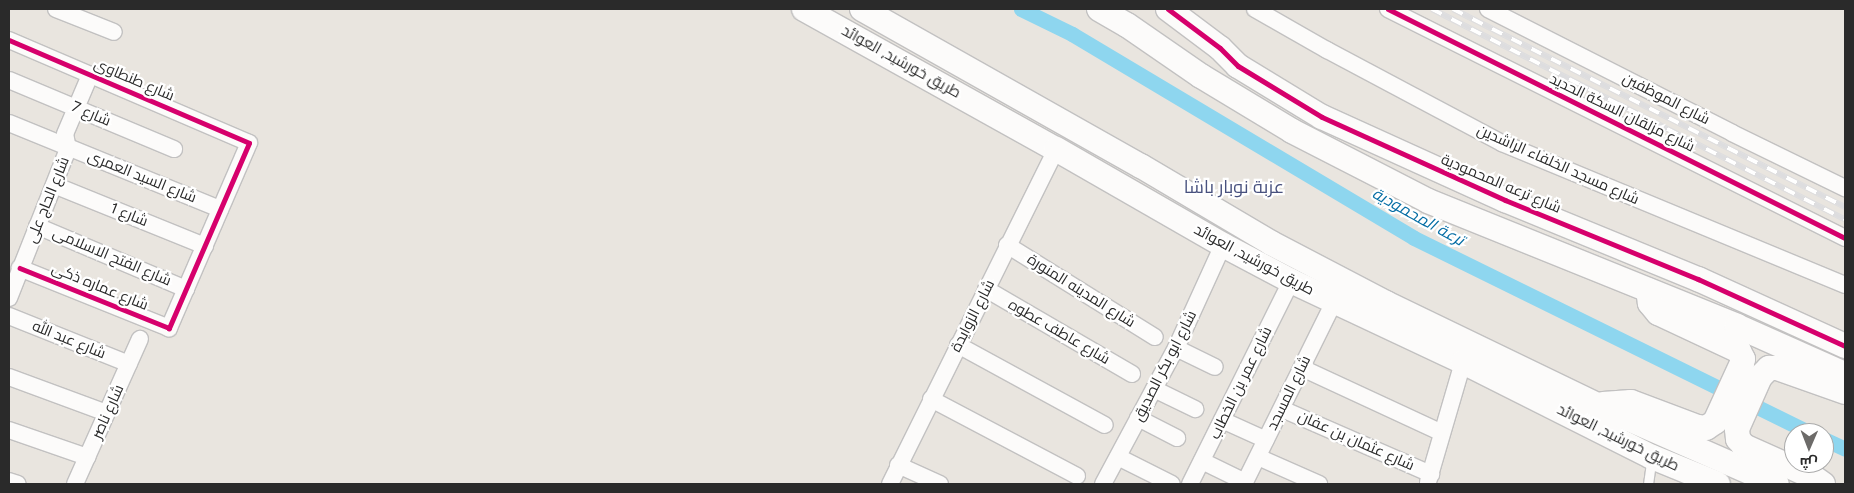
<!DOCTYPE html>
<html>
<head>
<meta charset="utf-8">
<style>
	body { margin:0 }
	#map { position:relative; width:1854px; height:493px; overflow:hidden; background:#e9e5df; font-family:Figtree,Cairo,sans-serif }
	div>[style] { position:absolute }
	.canal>* { height:15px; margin:-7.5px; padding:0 7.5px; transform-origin:7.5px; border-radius:7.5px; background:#8ed6ef }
	.roads { filter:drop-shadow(1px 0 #c2c1c1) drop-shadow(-1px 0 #c2c1c1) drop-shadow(0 1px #c2c1c1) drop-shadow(0 -1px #c2c1c1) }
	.lane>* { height:9px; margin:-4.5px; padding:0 4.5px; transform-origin:4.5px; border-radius:4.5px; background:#fcfbfa }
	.street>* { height:16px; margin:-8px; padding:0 8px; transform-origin:8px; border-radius:8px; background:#fcfbfa }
	.secondary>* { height:24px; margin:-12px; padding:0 12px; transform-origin:12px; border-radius:12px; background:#fcfbfa }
	.rail>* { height:5.5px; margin-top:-2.75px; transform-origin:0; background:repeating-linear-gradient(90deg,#fff 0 11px,#dddddf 0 22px); box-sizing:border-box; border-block:1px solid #dddddf }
	.cycleway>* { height:5px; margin:-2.5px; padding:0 2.5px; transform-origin:2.5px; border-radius:2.5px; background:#d6006c }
	span { translate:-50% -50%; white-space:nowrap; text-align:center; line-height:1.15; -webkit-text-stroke:4.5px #fff; paint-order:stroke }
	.street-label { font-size:15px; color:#2a2a2a }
	.water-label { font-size:16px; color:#046da4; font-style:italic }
	.quarter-label { font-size:18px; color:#48517e }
	.frame { position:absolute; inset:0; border:10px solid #2a2a2a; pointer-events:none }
	.north { position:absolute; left:1784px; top:423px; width:50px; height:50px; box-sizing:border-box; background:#fff; border:1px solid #aaa; border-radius:50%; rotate:181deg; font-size:14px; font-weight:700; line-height:20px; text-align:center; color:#2a2a2a }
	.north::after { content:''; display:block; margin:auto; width:18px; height:22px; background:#6d6b69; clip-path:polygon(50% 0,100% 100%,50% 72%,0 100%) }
</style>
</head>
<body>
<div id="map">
	<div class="canal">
		<i style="left:1021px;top:9px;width:57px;rotate:26.1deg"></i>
		<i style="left:1072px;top:34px;width:398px;rotate:30.8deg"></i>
		<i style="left:1414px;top:238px;width:441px;rotate:26.2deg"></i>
		<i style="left:1824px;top:439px;width:23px;rotate:25deg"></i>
	</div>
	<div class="roads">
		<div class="lane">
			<i style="left:1648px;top:484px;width:27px;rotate:-82deg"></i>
		</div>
		<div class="street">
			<i style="left:56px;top:9px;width:62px;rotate:21.6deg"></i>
			<i style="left:1255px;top:9px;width:83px;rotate:29.7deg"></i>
			<i style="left:1327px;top:50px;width:198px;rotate:28deg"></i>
			<i style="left:1502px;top:143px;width:371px;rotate:22.5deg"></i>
			<i style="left:1388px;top:9px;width:511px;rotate:26.62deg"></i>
			<i style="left:1488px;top:9px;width:274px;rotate:26.9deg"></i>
			<i style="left:1732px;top:133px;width:126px;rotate:26deg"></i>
			<i style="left:9px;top:40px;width:261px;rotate:23.2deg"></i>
			<i style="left:249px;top:143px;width:202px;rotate:113.4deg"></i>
			<i style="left:169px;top:328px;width:161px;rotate:-158.1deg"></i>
			<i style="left:9px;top:80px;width:179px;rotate:22.7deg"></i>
			<i style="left:9px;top:123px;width:228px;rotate:22.2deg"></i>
			<i style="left:54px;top:185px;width:163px;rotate:22deg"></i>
			<i style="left:37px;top:226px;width:162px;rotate:22.9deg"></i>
			<i style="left:1007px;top:245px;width:174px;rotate:31.9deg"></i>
			<i style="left:986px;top:289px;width:169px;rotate:30.2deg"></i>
			<i style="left:9px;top:298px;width:160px;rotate:-68.4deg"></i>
			<i style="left:68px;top:149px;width:15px;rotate:-101deg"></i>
			<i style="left:65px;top:134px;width:64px;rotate:-67deg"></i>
			<i style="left:9px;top:316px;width:129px;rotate:21.8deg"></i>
			<i style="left:958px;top:345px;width:167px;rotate:28.6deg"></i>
			<i style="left:1176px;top:348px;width:43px;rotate:26deg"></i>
			<i style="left:1302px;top:368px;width:154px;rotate:24.9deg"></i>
			<i style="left:9px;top:377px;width:104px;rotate:20.2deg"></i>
			<i style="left:1154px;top:389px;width:46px;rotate:26deg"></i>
			<i style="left:931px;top:399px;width:165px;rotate:27.8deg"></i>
			<i style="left:1282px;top:409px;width:163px;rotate:23.6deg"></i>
			<i style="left:1138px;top:418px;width:44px;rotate:27.1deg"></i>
			<i style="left:1222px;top:420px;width:48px;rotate:24.4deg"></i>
			<i style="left:9px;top:430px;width:83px;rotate:19.1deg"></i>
			<i style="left:1118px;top:457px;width:60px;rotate:26.6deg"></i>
			<i style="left:1258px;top:457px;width:67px;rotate:23.9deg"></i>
			<i style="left:1202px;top:461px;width:48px;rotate:26deg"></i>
			<i style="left:898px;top:465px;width:46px;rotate:24.3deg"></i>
			<i style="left:9px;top:481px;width:9px;rotate:18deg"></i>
			<i style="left:1428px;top:482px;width:125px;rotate:-73.7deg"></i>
			<i style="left:75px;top:484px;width:159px;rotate:-65.9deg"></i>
			<i style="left:890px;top:484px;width:374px;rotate:-63.6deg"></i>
			<i style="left:1103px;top:484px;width:154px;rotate:-61.8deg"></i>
			<i style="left:1176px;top:348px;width:113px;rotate:-65.5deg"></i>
			<i style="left:1190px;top:484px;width:227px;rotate:-63.5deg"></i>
			<i style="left:1244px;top:484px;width:203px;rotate:-63.7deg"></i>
		</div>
		<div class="secondary">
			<i style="left:804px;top:9px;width:288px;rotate:29.1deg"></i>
			<i style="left:1056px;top:149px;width:193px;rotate:29.9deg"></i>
			<i style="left:1223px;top:245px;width:77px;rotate:27.9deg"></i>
			<i style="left:1291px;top:281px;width:190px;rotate:25.2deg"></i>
			<i style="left:1463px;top:362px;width:212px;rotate:26.7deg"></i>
			<i style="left:1652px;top:457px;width:71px;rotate:22.2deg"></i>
			<i style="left:862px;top:9px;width:320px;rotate:29.4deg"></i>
			<i style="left:1141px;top:166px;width:151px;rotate:30.6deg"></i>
			<i style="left:1271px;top:243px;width:130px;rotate:27.6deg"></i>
			<i style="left:1386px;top:303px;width:237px;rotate:25.8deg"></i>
			<i style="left:1599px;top:406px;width:194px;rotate:23.7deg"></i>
			<i style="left:1099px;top:9px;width:32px;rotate:30deg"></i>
			<i style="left:1127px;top:25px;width:90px;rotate:34.6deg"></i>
			<i style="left:1201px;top:76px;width:106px;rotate:31.1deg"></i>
			<i style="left:1292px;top:131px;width:153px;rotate:27.2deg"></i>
			<i style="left:1428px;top:201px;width:333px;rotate:22deg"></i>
			<i style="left:1737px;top:326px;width:118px;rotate:24deg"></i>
			<i style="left:1168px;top:9px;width:65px;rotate:36.9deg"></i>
			<i style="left:1220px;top:48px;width:25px;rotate:45deg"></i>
			<i style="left:1238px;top:66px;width:98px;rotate:31.3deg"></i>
			<i style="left:1322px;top:117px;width:201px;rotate:24.4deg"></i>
			<i style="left:1505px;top:200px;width:209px;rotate:22.3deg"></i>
			<i style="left:1698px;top:279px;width:162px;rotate:24.5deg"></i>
			<i style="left:1603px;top:404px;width:28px;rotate:-4deg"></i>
			<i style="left:1631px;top:402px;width:71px;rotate:20.7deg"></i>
			<i style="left:1697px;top:427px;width:9px;rotate:6deg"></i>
			<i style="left:1706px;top:428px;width:11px;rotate:-34deg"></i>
			<i style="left:1715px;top:422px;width:65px;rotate:-65.4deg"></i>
			<i style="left:1742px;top:363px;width:4px;rotate:-76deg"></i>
			<i style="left:1743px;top:359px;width:9px;rotate:-117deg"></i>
			<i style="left:1739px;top:351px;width:89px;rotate:-154.9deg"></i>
			<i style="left:1658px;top:313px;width:13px;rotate:-129deg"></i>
			<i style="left:1650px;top:303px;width:13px;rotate:-99deg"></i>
			<i style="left:1823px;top:484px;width:12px;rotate:-145deg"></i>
			<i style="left:1813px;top:477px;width:76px;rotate:-155.8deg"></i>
			<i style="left:1744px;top:446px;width:9px;rotate:-131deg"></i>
			<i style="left:1738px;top:439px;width:10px;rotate:-96deg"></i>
			<i style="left:1737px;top:429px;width:57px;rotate:-66.1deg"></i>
			<i style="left:1760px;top:377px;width:13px;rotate:-45deg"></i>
			<i style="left:1769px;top:368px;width:8px"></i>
			<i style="left:1777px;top:368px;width:72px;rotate:19.4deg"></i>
		</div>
	</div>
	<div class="rail">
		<i style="left:1432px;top:9px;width:463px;rotate:27deg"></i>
		<i style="left:1453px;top:9px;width:439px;rotate:26.8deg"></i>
	</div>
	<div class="cycleway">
		<i style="left:1168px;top:9px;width:65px;rotate:36.9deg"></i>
		<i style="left:1220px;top:48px;width:25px;rotate:45deg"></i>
		<i style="left:1238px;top:66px;width:98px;rotate:31.3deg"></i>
		<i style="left:1322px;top:117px;width:201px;rotate:24.4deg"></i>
		<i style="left:1505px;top:200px;width:209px;rotate:22.3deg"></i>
		<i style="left:1698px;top:279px;width:162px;rotate:24.5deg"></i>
		<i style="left:1388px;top:9px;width:511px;rotate:26.62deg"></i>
		<i style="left:9px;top:40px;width:261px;rotate:23.2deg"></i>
		<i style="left:249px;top:143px;width:202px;rotate:113.4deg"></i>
		<i style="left:169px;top:328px;width:161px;rotate:-158.1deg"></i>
	</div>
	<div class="street-label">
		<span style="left:901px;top:62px;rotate:29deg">طريق خورشيد, العوائد</span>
		<span style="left:134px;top:80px;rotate:23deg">شارع طنطاوى</span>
		<span style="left:1666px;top:99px;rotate:27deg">شارع الموظفين</span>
		<span style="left:1622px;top:113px;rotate:26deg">شارع مزلقان السكة الحديد</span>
		<span style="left:91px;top:114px;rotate:23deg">شارع 7</span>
		<span style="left:1558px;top:165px;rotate:24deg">شارع مسجد الخلفاء الراشدين</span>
		<span style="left:142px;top:177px;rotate:22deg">شارع السيد العمرى</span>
		<span style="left:1501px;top:184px;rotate:23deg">شارع ترعه المحمودية</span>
		<span style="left:48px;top:200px;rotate:-68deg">شارع الحاج على</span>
		<span style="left:129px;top:215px;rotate:22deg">شارع 1</span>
		<span style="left:112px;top:257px;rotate:23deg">شارع الفتح الاسلامى</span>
		<span style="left:1254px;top:260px;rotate:28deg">طريق خورشيد, العوائد</span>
		<span style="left:100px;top:287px;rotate:22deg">شارع عماره ذكى</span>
		<span style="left:1081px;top:291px;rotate:32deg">شارع المدينه المنورة</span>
		<span style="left:973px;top:316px;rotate:-63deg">شارع الزوايدة</span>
		<span style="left:1059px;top:332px;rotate:30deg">شارع عاطف عطوه</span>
		<span style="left:69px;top:340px;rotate:22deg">شارع عبد الله</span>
		<span style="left:1165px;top:366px;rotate:-63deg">شارع ابو بكر الصديق</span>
		<span style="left:1241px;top:383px;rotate:-64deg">شارع عمر بن الخطاب</span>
		<span style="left:1289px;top:393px;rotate:-64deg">شارع المسجد</span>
		<span style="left:108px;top:412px;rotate:-66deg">شارع ناصر</span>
		<span style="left:1618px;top:438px;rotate:26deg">طريق خورشيد, العوائد</span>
		<span style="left:1356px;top:441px;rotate:24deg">شارع عثمان بن عفان</span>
	</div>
	<div class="water-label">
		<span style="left:1418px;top:217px;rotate:29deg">ترعة المحمودية</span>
	</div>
	<div class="quarter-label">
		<span style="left:1234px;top:187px">عزبة نوبار باشا</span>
	</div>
	<div class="frame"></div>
	<div class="north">ش</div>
</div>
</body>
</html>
